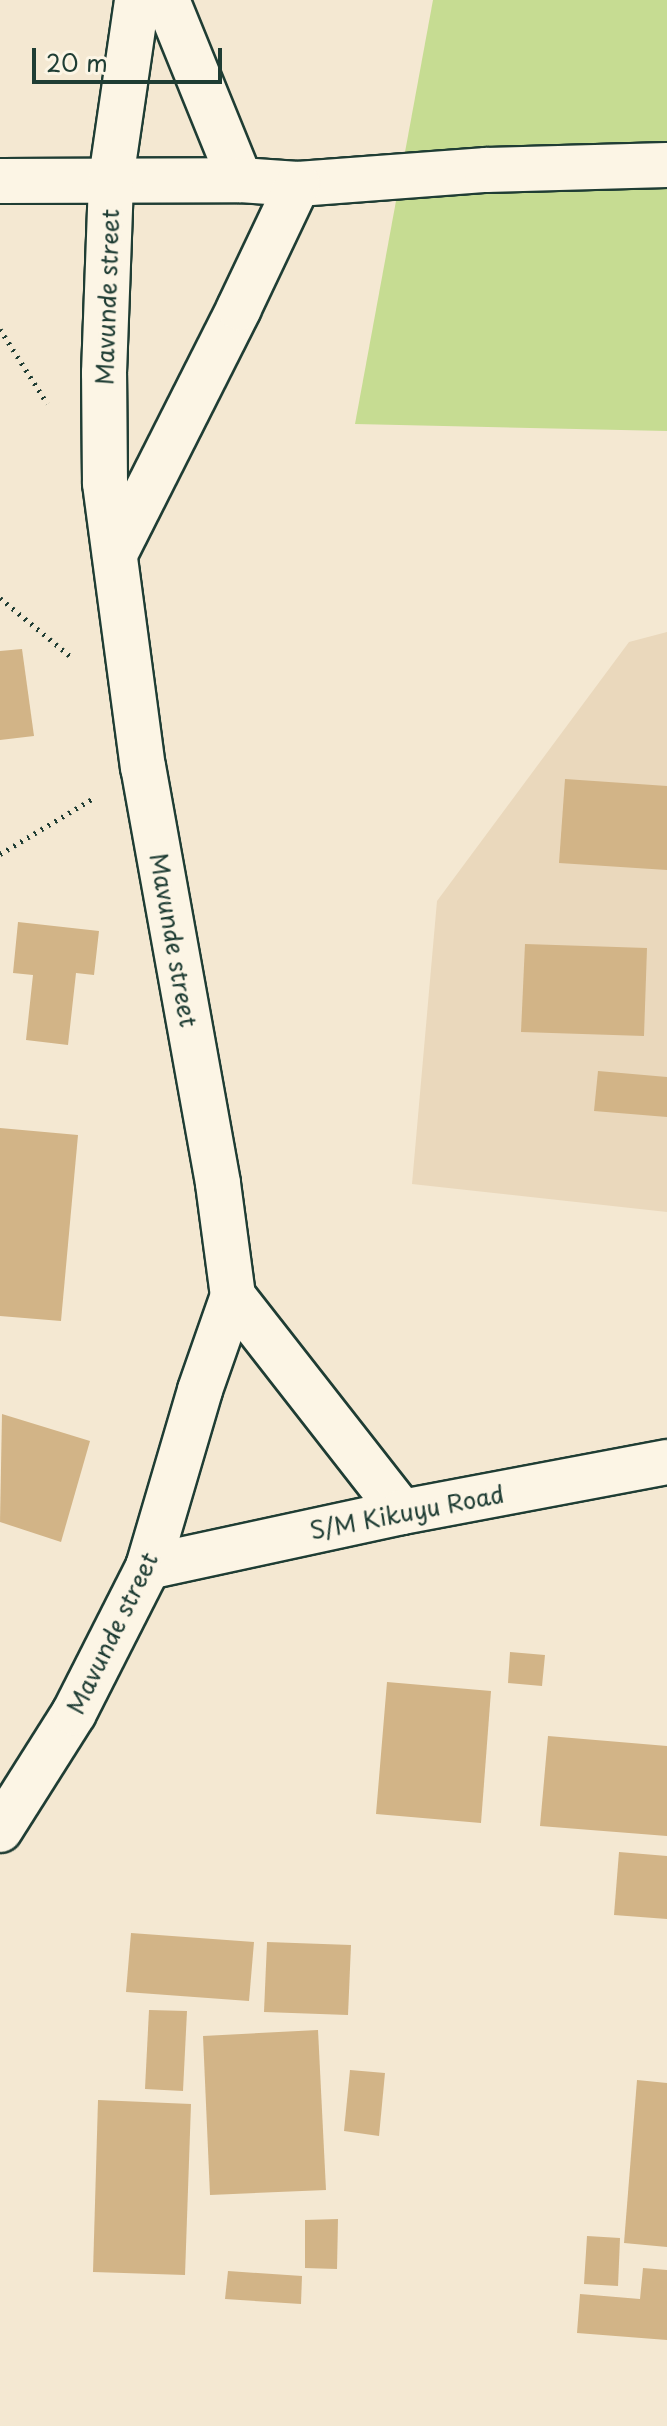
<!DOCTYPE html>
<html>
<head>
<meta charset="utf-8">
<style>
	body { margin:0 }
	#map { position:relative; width:667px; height:2426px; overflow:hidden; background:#f4e8d2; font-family:"Playpen Sans",sans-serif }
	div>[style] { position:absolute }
	.built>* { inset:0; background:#ead8bc }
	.green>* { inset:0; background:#c6dc92 }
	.building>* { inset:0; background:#d2b487 }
	.path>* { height:5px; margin-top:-2.5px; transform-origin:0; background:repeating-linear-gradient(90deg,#1f3d34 0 2px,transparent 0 8px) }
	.roads { filter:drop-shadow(2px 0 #1f3d34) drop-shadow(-2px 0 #1f3d34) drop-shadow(0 2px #1f3d34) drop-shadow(0 -2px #1f3d34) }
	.minor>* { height:44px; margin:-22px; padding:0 22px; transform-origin:22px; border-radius:22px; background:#fcf5e5 }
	span { translate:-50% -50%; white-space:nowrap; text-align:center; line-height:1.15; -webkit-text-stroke:6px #fcf5e5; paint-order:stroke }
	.street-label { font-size:24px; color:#1f3d34 }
	.scale { position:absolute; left:32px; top:48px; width:190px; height:36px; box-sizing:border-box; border:4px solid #1f3d34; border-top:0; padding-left:10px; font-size:24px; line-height:28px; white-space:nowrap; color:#1f3d34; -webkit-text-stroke:6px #fcf5e5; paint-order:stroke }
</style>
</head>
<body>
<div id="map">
	<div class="built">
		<i style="clip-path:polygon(667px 632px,667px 1212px,412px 1184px,437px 901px,629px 642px)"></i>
	</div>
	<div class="green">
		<i style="clip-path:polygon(433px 0,667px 0,667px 431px,355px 424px)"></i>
	</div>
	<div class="building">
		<i style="clip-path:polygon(22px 649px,34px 736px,0 740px,0 651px)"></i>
		<i style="clip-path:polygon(565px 779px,667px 786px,667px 870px,559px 863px)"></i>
		<i style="clip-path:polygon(18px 922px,99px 931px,94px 975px,76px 973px,68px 1045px,26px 1040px,33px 975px,13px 973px)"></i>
		<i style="clip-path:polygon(525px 944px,647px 948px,644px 1036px,521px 1032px)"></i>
		<i style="clip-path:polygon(598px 1071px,667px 1077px,667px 1117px,594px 1111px)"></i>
		<i style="clip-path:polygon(0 1128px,78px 1135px,61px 1321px,0 1316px)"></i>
		<i style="clip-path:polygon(2px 1414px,90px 1441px,61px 1542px,0 1522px)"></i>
		<i style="clip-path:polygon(510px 1652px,545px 1655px,542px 1686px,508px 1683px)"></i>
		<i style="clip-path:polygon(387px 1682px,491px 1691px,481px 1823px,376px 1814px)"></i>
		<i style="clip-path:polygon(548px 1736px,667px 1746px,667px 1836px,540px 1826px)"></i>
		<i style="clip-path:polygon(619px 1852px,667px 1856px,667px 1919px,614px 1915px)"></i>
		<i style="clip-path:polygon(131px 1933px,254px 1942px,249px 2001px,126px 1992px)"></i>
		<i style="clip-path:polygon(267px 1942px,351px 1945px,348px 2015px,264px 2012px)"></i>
		<i style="clip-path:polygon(149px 2010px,187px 2011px,183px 2091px,145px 2089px)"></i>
		<i style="clip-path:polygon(318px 2030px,326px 2190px,210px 2195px,203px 2036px)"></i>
		<i style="clip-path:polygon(350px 2070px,385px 2073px,379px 2136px,344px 2131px)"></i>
		<i style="clip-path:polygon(637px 2080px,667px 2083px,667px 2247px,624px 2243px)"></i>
		<i style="clip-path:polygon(98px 2100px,191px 2104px,185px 2275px,93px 2272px)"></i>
		<i style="clip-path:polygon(338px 2219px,337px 2269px,305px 2268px,305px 2220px)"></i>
		<i style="clip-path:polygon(587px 2236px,620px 2238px,618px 2286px,584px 2284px)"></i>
		<i style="clip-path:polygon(643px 2268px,667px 2270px,667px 2340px,577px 2333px,580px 2294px,640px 2299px)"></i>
		<i style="clip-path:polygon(228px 2271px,302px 2276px,301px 2304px,225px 2299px)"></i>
	</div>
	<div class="path">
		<i style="left:0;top:329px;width:88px;rotate:57.6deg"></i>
		<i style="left:0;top:598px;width:91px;rotate:39.6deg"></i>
		<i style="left:0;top:854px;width:107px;rotate:-30.9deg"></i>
	</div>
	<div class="roads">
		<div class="minor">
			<i style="left:167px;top:0;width:194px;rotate:67.9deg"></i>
			<i style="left:0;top:181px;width:240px;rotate:-0.2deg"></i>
			<i style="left:240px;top:180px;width:58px;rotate:3.9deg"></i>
			<i style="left:298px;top:184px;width:189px;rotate:-4.3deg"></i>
			<i style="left:486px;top:170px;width:181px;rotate:-1.6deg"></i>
			<i style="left:115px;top:554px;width:275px;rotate:-63.2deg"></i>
			<i style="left:239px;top:308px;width:137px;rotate:-64.6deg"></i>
			<i style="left:233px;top:1296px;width:274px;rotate:52deg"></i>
			<i style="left:148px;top:1567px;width:260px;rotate:-12.2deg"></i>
			<i style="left:402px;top:1512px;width:270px;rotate:-10.7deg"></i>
			<i style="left:0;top:1830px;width:138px;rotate:-57.7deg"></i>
			<i style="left:74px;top:1713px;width:164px;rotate:-63.1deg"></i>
			<i style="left:148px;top:1567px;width:184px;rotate:-73.6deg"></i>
			<i style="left:200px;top:1390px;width:100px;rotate:-70.7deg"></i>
			<i style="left:233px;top:1296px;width:114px;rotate:-97.6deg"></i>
			<i style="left:218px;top:1183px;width:422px;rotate:-100.2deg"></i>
			<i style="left:143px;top:768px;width:288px;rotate:-97.6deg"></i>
			<i style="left:105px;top:483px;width:110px;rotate:-90.5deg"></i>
			<i style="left:104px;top:373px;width:194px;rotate:-87.9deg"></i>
			<i style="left:111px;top:179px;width:181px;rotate:-81.7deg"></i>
		</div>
	</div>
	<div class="street-label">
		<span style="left:107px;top:297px;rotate:-88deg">Mavunde street</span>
		<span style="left:174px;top:940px;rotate:80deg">Mavunde street</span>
		<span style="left:407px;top:1512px;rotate:-11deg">S/M Kikuyu Road</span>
		<span style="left:112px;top:1633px;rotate:-64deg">Mavunde street</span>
	</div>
	<div class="scale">20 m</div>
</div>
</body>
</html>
